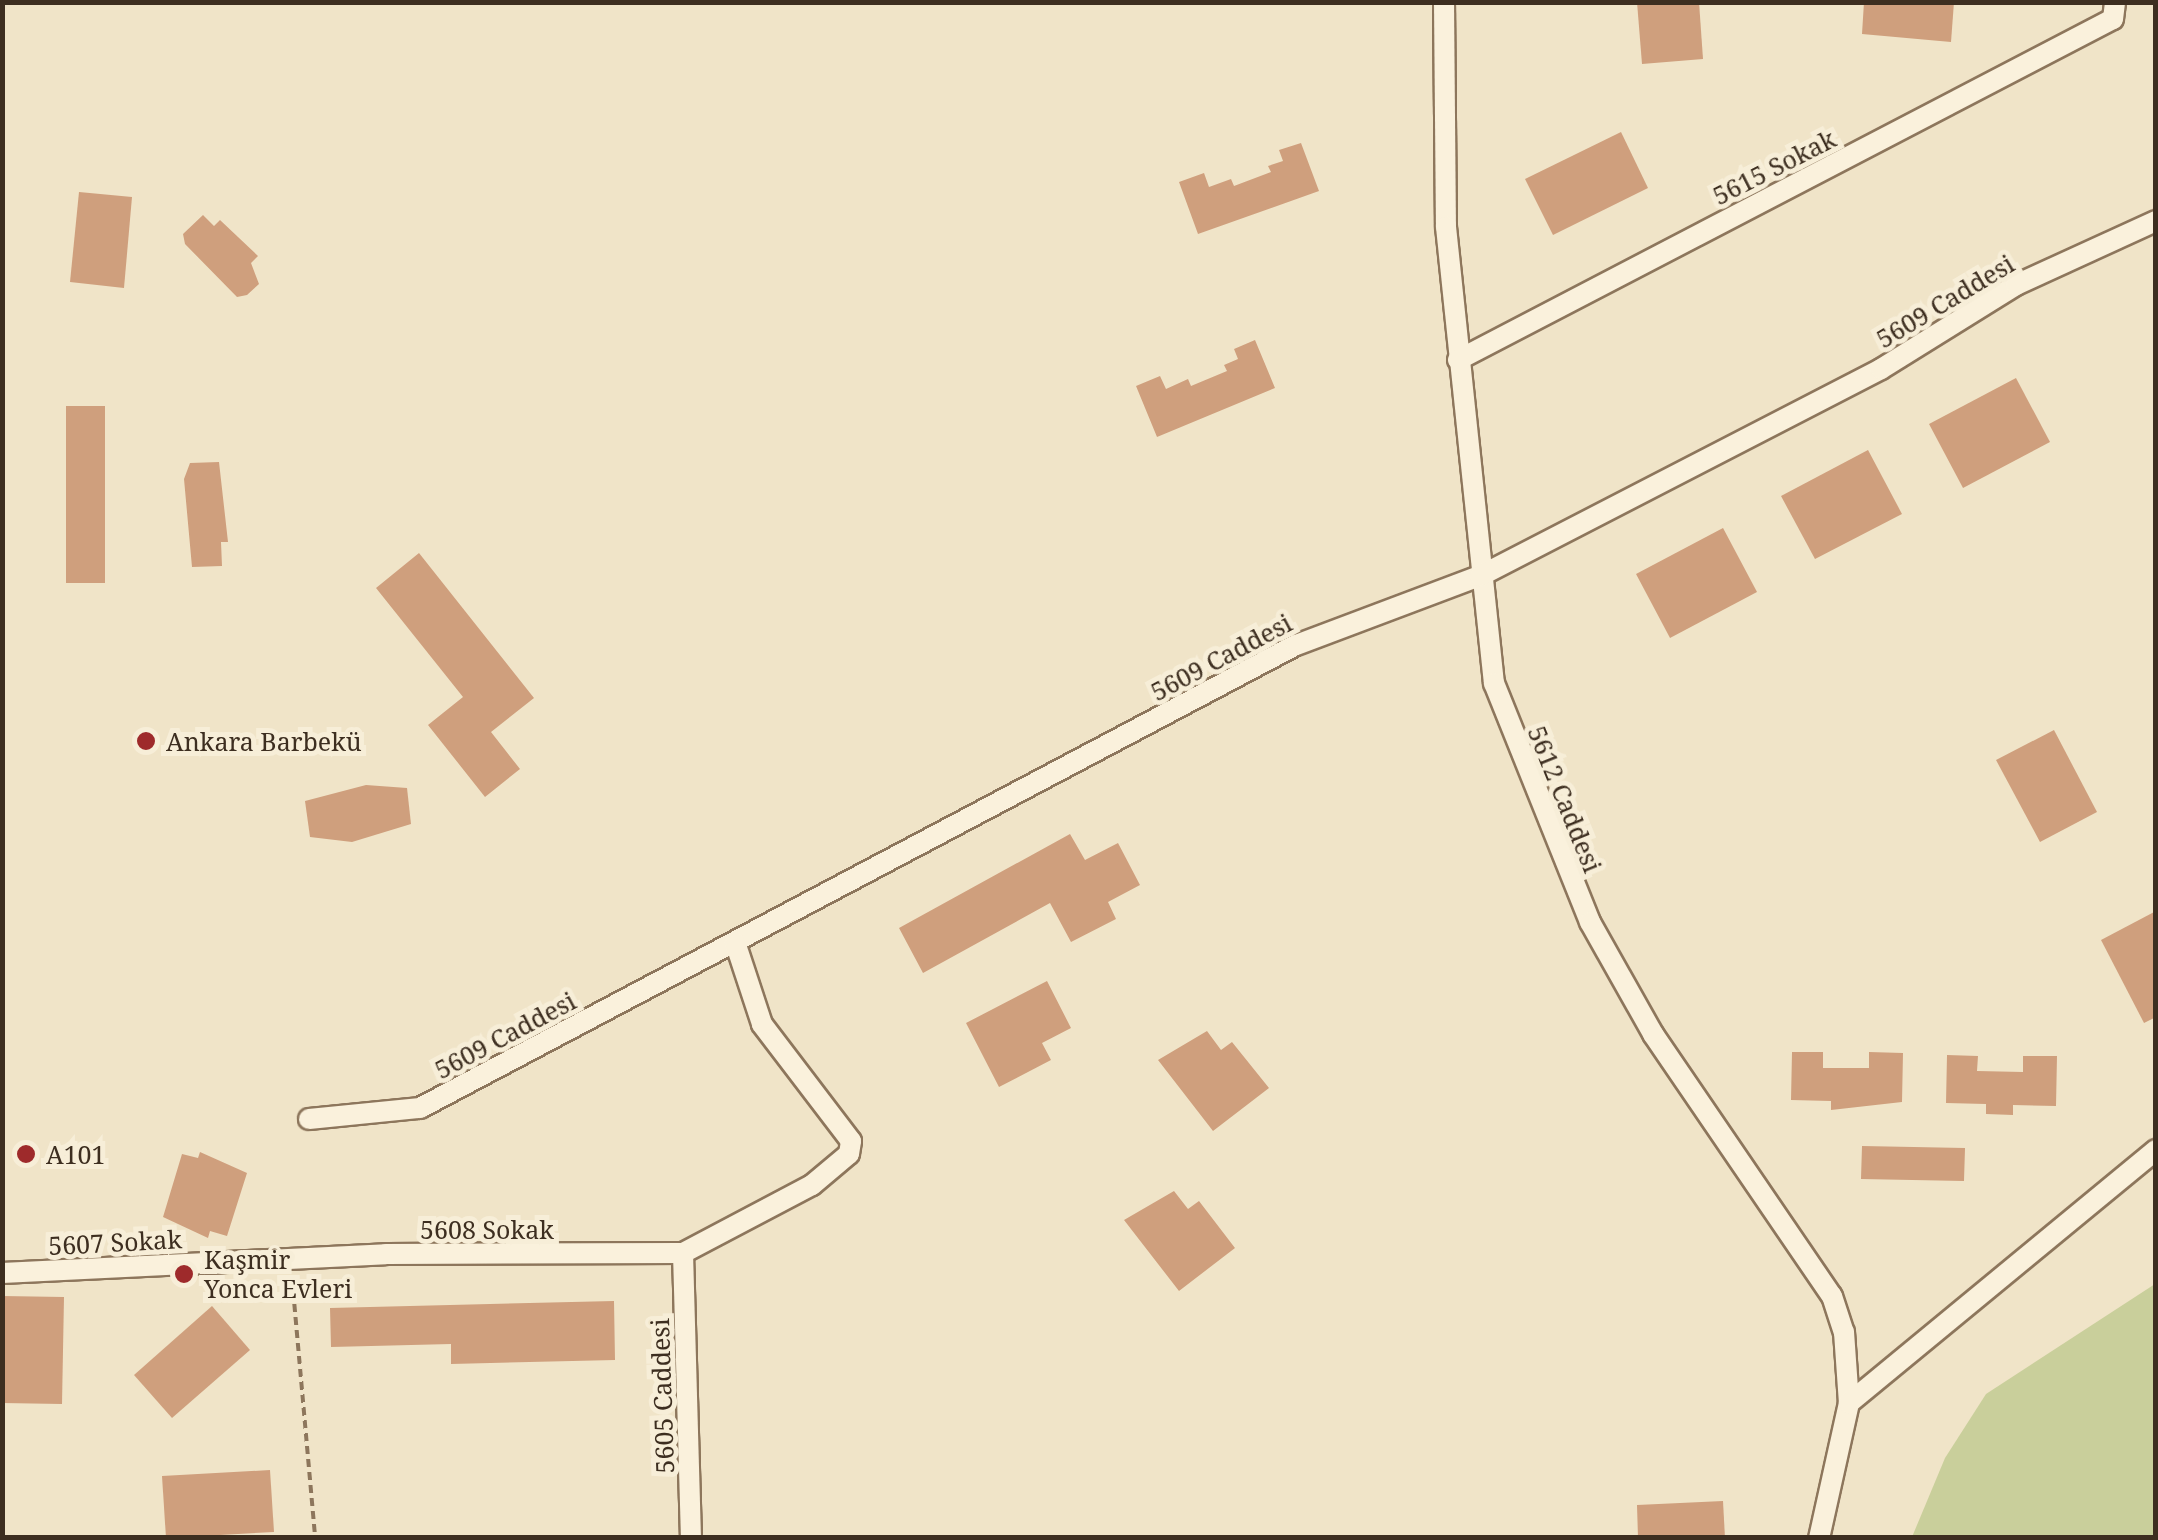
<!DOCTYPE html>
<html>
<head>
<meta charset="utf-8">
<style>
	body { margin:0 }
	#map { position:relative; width:2158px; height:1540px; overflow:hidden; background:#f0e4c8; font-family:"Noto Serif",serif }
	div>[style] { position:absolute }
	.green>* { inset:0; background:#c9cf9b }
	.building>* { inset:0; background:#cf9f7d }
	.path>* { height:4px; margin-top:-2px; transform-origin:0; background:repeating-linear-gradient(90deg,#8d765c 0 8px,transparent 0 13px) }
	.roads { filter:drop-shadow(2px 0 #8d765c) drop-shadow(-2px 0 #8d765c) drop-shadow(0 2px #8d765c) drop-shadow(0 -2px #8d765c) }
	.street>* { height:20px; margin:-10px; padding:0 10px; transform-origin:10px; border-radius:10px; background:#faf1dc }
	.dots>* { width:28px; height:28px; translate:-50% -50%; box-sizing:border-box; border:5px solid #f7eed8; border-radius:50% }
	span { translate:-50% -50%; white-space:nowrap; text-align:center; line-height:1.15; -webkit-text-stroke:10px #f7eed8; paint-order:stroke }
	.street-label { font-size:25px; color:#3d2e20 }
	.poi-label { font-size:25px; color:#3d2e20 }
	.left { translate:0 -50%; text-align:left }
	.frame { position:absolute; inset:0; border:5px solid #3d2e20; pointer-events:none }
</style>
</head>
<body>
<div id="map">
	<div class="green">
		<i style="clip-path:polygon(2155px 1284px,2155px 1537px,1912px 1537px,1945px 1458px,1986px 1394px)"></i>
	</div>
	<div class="building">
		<i style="clip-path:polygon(1637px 2px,1699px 2px,1703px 59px,1642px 64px)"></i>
		<i style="clip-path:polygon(1864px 2px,1954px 2px,1951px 42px,1862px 34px)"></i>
		<i style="clip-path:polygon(1621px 132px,1648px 188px,1553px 235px,1525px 179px)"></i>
		<i style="clip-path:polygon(1301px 143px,1319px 191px,1198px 234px,1179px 182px,1204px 173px,1209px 187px,1231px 179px,1234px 186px,1271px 172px,1268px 166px,1283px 161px,1279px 150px)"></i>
		<i style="clip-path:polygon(79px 192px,132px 197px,124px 288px,70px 282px)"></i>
		<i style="clip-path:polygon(203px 215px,214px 226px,220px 220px,258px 256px,251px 263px,259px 284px,247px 295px,237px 297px,185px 244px,183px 234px)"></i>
		<i style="clip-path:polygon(1255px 340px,1275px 388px,1157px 437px,1136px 386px,1160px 376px,1166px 389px,1188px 379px,1191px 386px,1227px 371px,1224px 365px,1238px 359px,1234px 349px)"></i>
		<i style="clip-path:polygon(2016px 378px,2050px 442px,1963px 488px,1929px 424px)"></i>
		<i style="clip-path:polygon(66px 406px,105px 406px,105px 583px,66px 583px)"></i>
		<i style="clip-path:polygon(1868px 450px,1902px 514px,1815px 559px,1781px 496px)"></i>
		<i style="clip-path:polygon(219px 462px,228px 542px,221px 542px,222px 566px,192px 567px,184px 479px,190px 463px)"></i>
		<i style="clip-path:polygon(1723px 528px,1757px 592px,1670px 638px,1636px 574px)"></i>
		<i style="clip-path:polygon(419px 553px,534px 698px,491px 732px,520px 769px,485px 797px,428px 725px,463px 697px,376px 588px)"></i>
		<i style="clip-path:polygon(2054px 730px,2097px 812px,2040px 842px,1996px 760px)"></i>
		<i style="clip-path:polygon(366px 785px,407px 788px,411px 824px,352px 842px,310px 837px,305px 801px)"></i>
		<i style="clip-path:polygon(1070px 834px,1085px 860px,1118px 843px,1140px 885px,1108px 902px,1116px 919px,1071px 942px,1050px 903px,923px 973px,899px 928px)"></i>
		<i style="clip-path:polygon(2156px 911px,2156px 1017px,2144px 1023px,2101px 940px)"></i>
		<i style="clip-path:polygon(1047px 981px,1071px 1028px,1042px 1043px,1051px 1060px,999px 1087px,966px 1023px)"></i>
		<i style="clip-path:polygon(1207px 1031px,1221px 1050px,1232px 1042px,1269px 1088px,1213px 1131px,1158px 1060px)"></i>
		<i style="clip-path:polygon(1792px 1052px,1823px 1052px,1823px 1068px,1869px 1068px,1869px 1052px,1903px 1053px,1902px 1102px,1831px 1110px,1831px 1101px,1791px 1100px)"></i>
		<i style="clip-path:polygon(1947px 1055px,1978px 1056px,1977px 1071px,2023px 1072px,2023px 1056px,2057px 1056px,2056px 1106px,2013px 1105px,2013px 1115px,1986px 1114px,1986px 1104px,1946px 1103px)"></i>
		<i style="clip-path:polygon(1862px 1146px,1965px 1148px,1964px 1181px,1861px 1179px)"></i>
		<i style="clip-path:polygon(200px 1152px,247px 1173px,227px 1236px,210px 1231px,208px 1238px,163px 1217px,182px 1154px,198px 1158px)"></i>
		<i style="clip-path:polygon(1174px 1191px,1188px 1209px,1199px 1201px,1235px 1248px,1179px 1291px,1124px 1220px)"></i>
		<i style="clip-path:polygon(2px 1296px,64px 1297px,62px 1404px,2px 1403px)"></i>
		<i style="clip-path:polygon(614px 1301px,615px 1360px,451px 1364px,451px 1344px,331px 1347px,330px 1308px)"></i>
		<i style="clip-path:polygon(212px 1306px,250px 1350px,172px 1418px,134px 1375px)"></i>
		<i style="clip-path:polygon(270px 1470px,274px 1532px,166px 1538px,162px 1476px)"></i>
		<i style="clip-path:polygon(1723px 1501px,1725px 1538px,1638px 1538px,1637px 1505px)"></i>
	</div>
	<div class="path">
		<i style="left:292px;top:1278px;width:261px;rotate:84.9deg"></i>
	</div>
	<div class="roads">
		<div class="street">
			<i style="left:1444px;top:2px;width:225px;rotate:89.5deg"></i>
			<i style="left:1446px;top:227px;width:459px;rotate:84deg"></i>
			<i style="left:1494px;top:683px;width:258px;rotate:68.1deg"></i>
			<i style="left:1590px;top:922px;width:129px;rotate:60.6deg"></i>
			<i style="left:1653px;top:1034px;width:317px;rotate:55.7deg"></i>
			<i style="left:1832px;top:1296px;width:38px;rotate:72deg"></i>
			<i style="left:1844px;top:1332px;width:71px;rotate:86deg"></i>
			<i style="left:1849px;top:1403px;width:138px;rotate:102.5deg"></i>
			<i style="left:1458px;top:360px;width:738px;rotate:-27.5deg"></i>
			<i style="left:2113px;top:19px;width:17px;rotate:-83deg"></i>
			<i style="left:309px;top:1119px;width:112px;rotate:-5.7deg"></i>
			<i style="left:420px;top:1108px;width:991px;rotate:-27.86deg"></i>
			<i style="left:1296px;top:645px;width:197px;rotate:-20.6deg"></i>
			<i style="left:1480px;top:576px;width:451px;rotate:-27.3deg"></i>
			<i style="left:1881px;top:369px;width:159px;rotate:-31.9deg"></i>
			<i style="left:2016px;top:285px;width:154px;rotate:-24.6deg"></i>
			<i style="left:683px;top:1253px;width:285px;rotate:88.4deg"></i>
			<i style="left:2px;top:1273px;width:384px;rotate:-2.8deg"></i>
			<i style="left:386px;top:1254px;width:297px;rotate:-0.2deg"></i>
			<i style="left:683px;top:1253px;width:146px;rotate:-27.8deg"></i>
			<i style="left:812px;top:1185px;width:48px;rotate:-40deg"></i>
			<i style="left:849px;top:1154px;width:13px;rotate:-81deg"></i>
			<i style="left:851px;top:1141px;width:147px;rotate:-127.3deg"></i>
			<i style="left:762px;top:1024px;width:86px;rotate:-108.2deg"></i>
			<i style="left:1849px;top:1403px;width:398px;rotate:-39.5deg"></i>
		</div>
	</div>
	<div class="dots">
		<i style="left:146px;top:741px;background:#9e2a2b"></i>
		<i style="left:26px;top:1154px;background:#9e2a2b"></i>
		<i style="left:184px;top:1274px;background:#9e2a2b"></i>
	</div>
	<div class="street-label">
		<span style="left:1774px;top:167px;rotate:-27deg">5615 Sokak</span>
		<span style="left:1945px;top:301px;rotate:-31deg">5609 Caddesi</span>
		<span style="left:1221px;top:657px;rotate:-28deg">5609 Caddesi</span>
		<span style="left:1565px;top:799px;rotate:68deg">5612 Caddesi</span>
		<span style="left:505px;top:1035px;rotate:-28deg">5609 Caddesi</span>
		<span style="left:487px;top:1229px">5608 Sokak</span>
		<span style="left:115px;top:1242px;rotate:-3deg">5607 Sokak</span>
		<span style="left:662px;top:1396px;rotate:-92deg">5605 Caddesi</span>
	</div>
	<div class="poi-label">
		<span class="left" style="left:166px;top:741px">Ankara Barbekü</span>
		<span class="left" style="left:46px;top:1154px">A101</span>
		<span class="left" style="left:204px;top:1274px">Kaşmir<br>Yonca Evleri</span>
	</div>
	<div class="frame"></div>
</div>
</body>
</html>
